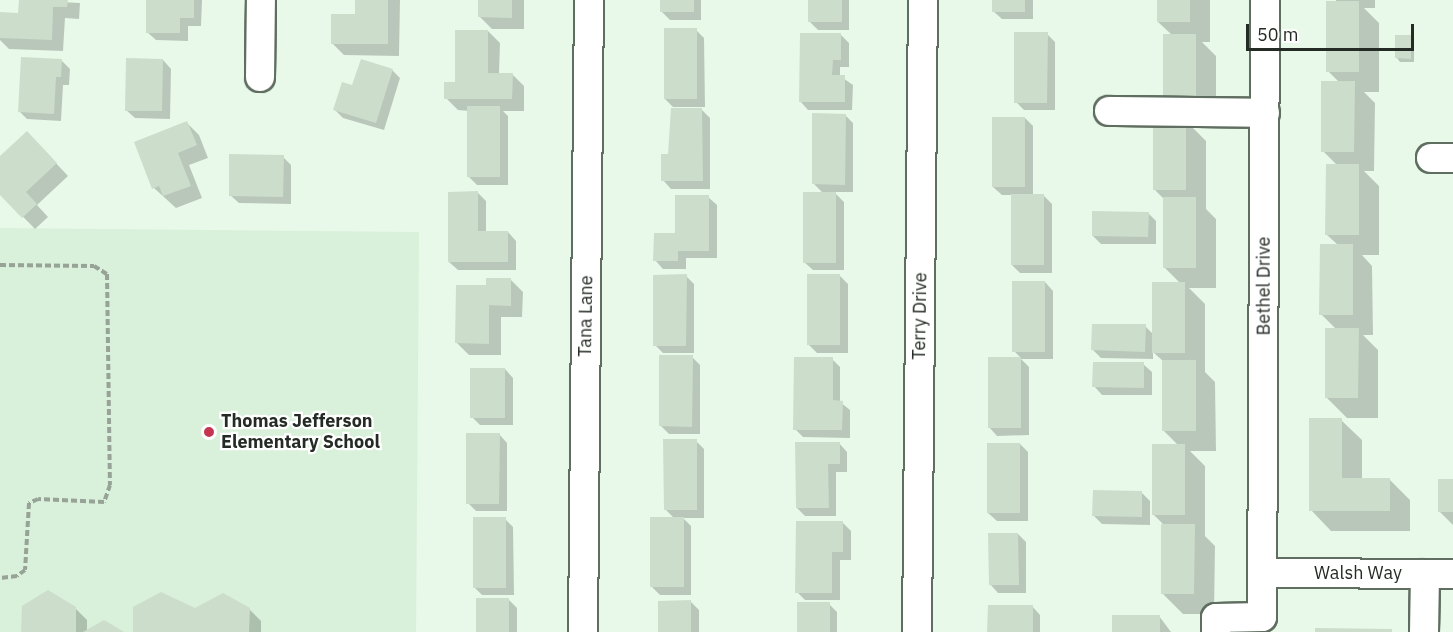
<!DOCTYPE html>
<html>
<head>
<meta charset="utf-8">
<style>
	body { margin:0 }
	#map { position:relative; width:1453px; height:632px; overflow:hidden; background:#e8f9e9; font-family:"IBM Plex Sans",sans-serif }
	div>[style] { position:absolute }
	.built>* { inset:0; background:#d9f0da }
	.shadow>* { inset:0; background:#0003 }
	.building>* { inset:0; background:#cdc }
	.path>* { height:4px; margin-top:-2px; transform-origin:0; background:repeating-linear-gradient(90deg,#97a397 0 6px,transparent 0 9px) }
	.roads { filter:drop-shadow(2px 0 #5f6e60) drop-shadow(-2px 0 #5f6e60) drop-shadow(0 2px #5f6e60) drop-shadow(0 -2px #5f6e60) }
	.minor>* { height:28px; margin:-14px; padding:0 14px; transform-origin:14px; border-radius:14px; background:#fff }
	.dots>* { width:16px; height:16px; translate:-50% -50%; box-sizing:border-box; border:3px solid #fff; border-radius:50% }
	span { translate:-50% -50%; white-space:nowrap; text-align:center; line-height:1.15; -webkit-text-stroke:4.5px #fff; paint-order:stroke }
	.street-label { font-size:18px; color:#242b24 }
	.poi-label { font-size:18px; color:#242b24; font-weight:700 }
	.left { translate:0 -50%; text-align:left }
	.scale { position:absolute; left:1246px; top:24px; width:168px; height:27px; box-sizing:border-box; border:3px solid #242b24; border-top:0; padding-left:8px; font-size:18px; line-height:21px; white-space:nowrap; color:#242b24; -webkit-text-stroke:4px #fff; paint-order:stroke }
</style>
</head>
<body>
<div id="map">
	<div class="built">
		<i style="clip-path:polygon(0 228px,419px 232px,416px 632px,0 632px)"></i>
	</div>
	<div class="shadow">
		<i style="clip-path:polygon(21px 0,80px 3px,79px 19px,65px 18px,63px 51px,9px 49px,0 40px,0 14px,20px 14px)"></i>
		<i style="clip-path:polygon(148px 0,202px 0,201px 26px,188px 26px,188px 41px,156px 40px,147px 32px)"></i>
		<i style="clip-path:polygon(356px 0,400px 0,399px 56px,344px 55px,332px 43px,356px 16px)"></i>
		<i style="clip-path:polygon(480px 0,524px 0,524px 29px,492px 29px,479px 16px)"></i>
		<i style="clip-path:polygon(662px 0,701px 0,701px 20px,670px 20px,662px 12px)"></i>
		<i style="clip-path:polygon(810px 0,849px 0,849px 30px,818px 30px,810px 22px)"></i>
		<i style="clip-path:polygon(993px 0,1033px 0,1033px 19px,1002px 19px,993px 11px)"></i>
		<i style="clip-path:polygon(1158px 0,1210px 0,1210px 42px,1202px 42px,1216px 56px,1216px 125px,1190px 125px,1206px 141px,1206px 209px,1216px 219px,1216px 288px,1189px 288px,1205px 304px,1205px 372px,1215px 382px,1216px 451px,1190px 451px,1205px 466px,1205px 536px,1215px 546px,1214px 614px,1183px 614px,1163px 594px,1163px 524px,1153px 514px,1179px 446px,1164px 431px,1164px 362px,1153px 352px,1153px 359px,1101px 358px,1093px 350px,1145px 326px,1154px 335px,1180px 283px,1164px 267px,1164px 199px,1154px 189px,1180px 120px,1172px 35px,1158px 22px)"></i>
		<i style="clip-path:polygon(1336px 0,1375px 0,1375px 8px,1364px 8px,1379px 23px,1379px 92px,1364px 92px,1375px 103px,1374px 171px,1364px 171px,1379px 186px,1379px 255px,1362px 255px,1372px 266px,1373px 335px,1363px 335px,1378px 350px,1378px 418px,1347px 418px,1327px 398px,1336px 329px,1321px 314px,1338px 245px,1327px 235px,1338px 166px,1323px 151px,1339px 82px,1328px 71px)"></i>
		<i style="clip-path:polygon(696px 30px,704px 38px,705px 107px,673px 107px,665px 99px)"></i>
		<i style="clip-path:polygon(488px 31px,500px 43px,499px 74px,512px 74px,524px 86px,524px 111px,503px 111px,508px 116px,508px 185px,477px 185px,469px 177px,469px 111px,458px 110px,446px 98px)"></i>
		<i style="clip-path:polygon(1047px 34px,1055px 42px,1055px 110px,1024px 110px,1016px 102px)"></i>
		<i style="clip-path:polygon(841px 35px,849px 43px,849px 67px,840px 67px,840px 76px,853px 85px,852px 110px,808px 110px,800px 101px)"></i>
		<i style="clip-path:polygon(1411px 37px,1414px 40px,1414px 62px,1400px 62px,1397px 58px)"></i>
		<i style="clip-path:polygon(163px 60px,171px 69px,170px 119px,135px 118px,126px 110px)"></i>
		<i style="clip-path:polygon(62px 61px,70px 69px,69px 85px,63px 85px,61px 121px,27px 119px,19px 111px)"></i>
		<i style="clip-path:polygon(392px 70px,400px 78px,384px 130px,343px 118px,335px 110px)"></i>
		<i style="clip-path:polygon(702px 110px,710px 118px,710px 189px,671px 189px,663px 180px)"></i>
		<i style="clip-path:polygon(845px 115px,853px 123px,853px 192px,834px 192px,844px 202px,844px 270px,813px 270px,804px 262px,824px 194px,814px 184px)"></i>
		<i style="clip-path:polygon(1025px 118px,1033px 126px,1033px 196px,1044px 196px,1052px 204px,1052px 273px,1020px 273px,1012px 265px,1012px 195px,1002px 195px,993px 187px)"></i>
		<i style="clip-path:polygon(187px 123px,199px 135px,208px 158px,189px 165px,202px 198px,176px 208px,154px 188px)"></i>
		<i style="clip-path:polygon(39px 145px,68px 176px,37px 205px,48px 217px,35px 229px,0 193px,0 158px)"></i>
		<i style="clip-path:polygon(283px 157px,291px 165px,291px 204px,239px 203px,230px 195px)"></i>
		<i style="clip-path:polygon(478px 193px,486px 201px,486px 232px,508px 232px,516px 241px,516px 270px,458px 270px,449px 262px)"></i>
		<i style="clip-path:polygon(708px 197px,717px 205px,717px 258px,686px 258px,686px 269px,663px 269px,655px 260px)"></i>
		<i style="clip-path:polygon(1148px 213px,1156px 221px,1156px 244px,1101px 244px,1093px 236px)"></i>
		<i style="clip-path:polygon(686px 276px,694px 284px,694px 353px,663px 353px,655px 345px)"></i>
		<i style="clip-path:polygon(840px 276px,848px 284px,848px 353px,817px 353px,809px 345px)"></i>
		<i style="clip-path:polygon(510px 279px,523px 292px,522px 317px,501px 317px,501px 355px,469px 355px,457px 343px,488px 287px)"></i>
		<i style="clip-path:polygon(1045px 282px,1053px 291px,1053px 359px,1021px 359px,1029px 367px,1029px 435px,997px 436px,989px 427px,1021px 358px,1014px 351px)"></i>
		<i style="clip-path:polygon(692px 357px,700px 365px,700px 434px,669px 434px,661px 426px)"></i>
		<i style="clip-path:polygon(832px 359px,840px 367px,840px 402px,850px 410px,850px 438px,803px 437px,795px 429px)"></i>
		<i style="clip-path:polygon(1143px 364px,1152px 372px,1152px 395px,1102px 395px,1094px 386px)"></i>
		<i style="clip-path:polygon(505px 369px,513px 378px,513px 425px,480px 425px,472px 417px)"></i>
		<i style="clip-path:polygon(1341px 420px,1362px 440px,1362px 480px,1390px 480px,1410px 500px,1410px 531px,1331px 531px,1311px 510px)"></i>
		<i style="clip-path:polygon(499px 434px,507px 443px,507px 511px,476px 511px,468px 503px)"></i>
		<i style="clip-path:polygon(696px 441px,704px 449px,704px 518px,683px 518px,691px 526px,691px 595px,660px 595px,652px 587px,674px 518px,665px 509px)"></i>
		<i style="clip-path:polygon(839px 443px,847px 452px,847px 472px,836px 472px,836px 516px,805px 516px,797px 508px)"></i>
		<i style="clip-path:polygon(1020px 444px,1028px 452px,1028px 521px,997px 521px,988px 513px)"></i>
		<i style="clip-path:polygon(1453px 481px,1453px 525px,1439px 511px)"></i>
		<i style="clip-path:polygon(1142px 493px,1150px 501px,1150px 525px,1102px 524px,1094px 516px)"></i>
		<i style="clip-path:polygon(505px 519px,513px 527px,514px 595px,482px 595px,474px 587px)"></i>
		<i style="clip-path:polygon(843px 523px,851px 531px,851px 560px,840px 560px,840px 600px,805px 600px,797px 592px)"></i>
		<i style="clip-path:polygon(1018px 534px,1026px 542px,1026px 593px,998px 593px,990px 584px)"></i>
		<i style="clip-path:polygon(509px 600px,517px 608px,517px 632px,478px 632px)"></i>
		<i style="clip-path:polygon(691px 602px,699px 610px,699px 632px,659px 632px)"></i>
		<i style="clip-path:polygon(829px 604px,837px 612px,837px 632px,798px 632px)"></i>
		<i style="clip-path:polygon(1032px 606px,1040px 615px,1040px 632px,989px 632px)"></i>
		<i style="clip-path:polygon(75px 608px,87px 620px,87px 631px,121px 632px,22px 632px)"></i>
		<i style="clip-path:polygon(187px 609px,249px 609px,261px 621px,261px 632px,134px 632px)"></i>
		<i style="clip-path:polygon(1159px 616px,1171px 632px,1114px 632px)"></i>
	</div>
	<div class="building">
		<i style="clip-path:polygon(19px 0,68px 0,67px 7px,53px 7px,52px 40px,0 38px,0 12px,18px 13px)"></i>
		<i style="clip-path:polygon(146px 0,194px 0,194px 18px,180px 18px,180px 33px,146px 33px)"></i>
		<i style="clip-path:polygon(355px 0,388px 0,388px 44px,331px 44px,331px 14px,355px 14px)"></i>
		<i style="clip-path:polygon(478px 0,512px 0,512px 18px,478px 17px)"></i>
		<i style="clip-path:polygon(660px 0,694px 0,694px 12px,660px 12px)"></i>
		<i style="clip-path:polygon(808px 0,842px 0,842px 22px,808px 22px)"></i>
		<i style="clip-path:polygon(992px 0,1025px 0,1025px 12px,992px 12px)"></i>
		<i style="clip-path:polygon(1157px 0,1190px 0,1190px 22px,1157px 22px)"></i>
		<i style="clip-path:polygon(1326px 1px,1359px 1px,1359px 72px,1326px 72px)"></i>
		<i style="clip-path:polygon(664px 28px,697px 28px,697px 99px,664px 99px)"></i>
		<i style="clip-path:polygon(455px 30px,488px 30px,488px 73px,513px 73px,512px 99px,444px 99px,444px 82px,455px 82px)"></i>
		<i style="clip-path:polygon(1014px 32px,1048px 32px,1047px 103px,1014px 103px)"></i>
		<i style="clip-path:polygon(800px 33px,841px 33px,841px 60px,833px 60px,832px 75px,845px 75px,845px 102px,799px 102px)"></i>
		<i style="clip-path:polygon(1163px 34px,1196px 34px,1196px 105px,1163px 105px)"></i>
		<i style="clip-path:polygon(1395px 35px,1411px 35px,1411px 59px,1395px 58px)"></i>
		<i style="clip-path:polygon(21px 57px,62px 59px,61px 77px,56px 77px,54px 114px,18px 112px)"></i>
		<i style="clip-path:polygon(126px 58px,163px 59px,162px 111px,125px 111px)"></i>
		<i style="clip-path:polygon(361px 59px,393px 69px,376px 123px,333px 110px,342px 82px,352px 85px)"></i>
		<i style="clip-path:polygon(1321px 81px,1355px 81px,1354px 152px,1321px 152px)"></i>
		<i style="clip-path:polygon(467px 106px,500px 106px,500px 177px,467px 177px)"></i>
		<i style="clip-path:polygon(671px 108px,702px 108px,703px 181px,661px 181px,661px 154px,668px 154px)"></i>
		<i style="clip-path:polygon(812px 113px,846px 114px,845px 185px,812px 184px)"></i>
		<i style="clip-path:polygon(992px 117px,1025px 117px,1025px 187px,992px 187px)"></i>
		<i style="clip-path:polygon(1153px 119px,1186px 119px,1186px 190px,1153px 190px)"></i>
		<i style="clip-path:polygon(187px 121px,197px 145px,178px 153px,191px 186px,163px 196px,159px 186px,152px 189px,134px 142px)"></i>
		<i style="clip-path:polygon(27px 131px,57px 163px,26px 192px,37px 204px,22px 218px,0 195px,0 156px)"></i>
		<i style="clip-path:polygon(229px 154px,284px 155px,283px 197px,229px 196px)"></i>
		<i style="clip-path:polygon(1326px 164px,1359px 164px,1359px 235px,1325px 235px)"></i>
		<i style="clip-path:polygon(478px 191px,478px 231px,508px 231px,508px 262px,448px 262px,448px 192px)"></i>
		<i style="clip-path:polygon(803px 192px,836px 192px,836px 263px,803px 263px)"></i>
		<i style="clip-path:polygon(1011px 194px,1044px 194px,1044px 265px,1011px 265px)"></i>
		<i style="clip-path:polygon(675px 195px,709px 195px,709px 251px,678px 251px,678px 261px,653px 261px,654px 233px,675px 233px)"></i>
		<i style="clip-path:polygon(1163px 197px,1196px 197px,1196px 268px,1163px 268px)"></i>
		<i style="clip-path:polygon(1092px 211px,1149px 212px,1148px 237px,1092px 236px)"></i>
		<i style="clip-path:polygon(1320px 244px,1353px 244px,1353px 315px,1319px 315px)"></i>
		<i style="clip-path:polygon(687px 274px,686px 346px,653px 346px,653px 275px)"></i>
		<i style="clip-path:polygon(807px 274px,840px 274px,840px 345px,807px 345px)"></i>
		<i style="clip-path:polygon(486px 278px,511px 278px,511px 306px,489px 305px,489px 344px,455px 343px,456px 285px,486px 285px)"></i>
		<i style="clip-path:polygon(1012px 281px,1045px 281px,1045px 352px,1012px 352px)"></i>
		<i style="clip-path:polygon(1152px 282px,1185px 282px,1185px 353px,1152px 353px)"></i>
		<i style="clip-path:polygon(1092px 324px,1146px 324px,1145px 352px,1091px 350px)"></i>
		<i style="clip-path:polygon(1325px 328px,1359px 328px,1358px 398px,1325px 398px)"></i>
		<i style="clip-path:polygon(659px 355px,693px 355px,692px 427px,659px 426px)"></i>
		<i style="clip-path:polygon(794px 357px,833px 357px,833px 400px,843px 401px,842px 430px,793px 430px)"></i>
		<i style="clip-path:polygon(988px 357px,1021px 357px,1021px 428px,988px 428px)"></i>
		<i style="clip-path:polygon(1162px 360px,1196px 360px,1196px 431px,1162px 431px)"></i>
		<i style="clip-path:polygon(1093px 362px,1144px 362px,1144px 388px,1092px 387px)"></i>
		<i style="clip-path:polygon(470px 368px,505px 368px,505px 418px,470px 418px)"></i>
		<i style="clip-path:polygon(1309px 418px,1342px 418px,1342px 478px,1390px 478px,1390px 511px,1309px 511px)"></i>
		<i style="clip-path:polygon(466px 433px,500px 433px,499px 504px,466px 504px)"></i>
		<i style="clip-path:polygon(663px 439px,697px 439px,697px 510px,664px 510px)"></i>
		<i style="clip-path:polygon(795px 442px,840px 442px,840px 464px,828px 464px,829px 508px,796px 508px)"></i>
		<i style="clip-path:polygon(987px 443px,1020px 443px,1020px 513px,987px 513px)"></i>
		<i style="clip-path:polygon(1152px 444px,1185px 444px,1185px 515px,1152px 515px)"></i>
		<i style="clip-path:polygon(1438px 479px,1453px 479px,1453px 512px,1438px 512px)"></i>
		<i style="clip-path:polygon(1093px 490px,1142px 491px,1142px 517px,1092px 516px)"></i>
		<i style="clip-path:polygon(473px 517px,506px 517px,506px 588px,473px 588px)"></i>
		<i style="clip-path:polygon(650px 517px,684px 517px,684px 587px,650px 587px)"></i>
		<i style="clip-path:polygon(796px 521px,843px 521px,843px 552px,832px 552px,832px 593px,795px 593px)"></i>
		<i style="clip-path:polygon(1161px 524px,1195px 524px,1194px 594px,1161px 594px)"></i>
		<i style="clip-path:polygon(988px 533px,1018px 533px,1019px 585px,989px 585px)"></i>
		<i style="clip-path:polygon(48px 590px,76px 607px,76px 632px,21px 632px,22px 606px)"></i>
		<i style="clip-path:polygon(161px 592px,195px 608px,223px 593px,250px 608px,249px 632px,133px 632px,133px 607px)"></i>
		<i style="clip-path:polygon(476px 598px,509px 598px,509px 632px,476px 632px)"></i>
		<i style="clip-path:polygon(691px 600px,691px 632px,658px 632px,658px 601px)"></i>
		<i style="clip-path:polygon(797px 602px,830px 602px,830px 632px,797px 632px)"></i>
		<i style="clip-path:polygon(988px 605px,1033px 605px,1033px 632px,987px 632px)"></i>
		<i style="clip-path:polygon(1112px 615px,1160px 615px,1160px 632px,1112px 632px)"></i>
		<i style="clip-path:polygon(104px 620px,124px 632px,83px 632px)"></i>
		<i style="clip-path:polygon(1315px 628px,1392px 629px,1392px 632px,1315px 632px)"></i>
	</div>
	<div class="path">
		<i style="left:0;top:265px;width:94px;rotate:0.6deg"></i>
		<i style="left:94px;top:266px;width:15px;rotate:32deg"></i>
		<i style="left:107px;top:274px;width:211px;rotate:89.2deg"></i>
		<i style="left:110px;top:485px;width:18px;rotate:109deg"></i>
		<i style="left:104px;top:502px;width:66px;rotate:-177.4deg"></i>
		<i style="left:38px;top:499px;width:10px;rotate:156deg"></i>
		<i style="left:29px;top:503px;width:67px;rotate:93.4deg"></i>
		<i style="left:25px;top:570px;width:10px;rotate:143deg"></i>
		<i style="left:17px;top:576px;width:17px;rotate:173deg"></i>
	</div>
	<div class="roads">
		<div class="minor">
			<i style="left:260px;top:77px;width:77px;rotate:-89.3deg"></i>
			<i style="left:1109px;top:111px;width:156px;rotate:0.7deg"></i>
			<i style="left:1431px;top:158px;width:22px"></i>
			<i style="left:1263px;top:573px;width:190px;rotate:0.3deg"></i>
			<i style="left:583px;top:632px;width:632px;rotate:-89.46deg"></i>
			<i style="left:917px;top:632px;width:632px;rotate:-89.46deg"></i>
			<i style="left:1216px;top:632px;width:14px;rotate:-90deg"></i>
			<i style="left:1216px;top:618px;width:46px;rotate:-1.2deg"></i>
			<i style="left:1262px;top:617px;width:617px;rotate:-89.72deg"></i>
			<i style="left:1424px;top:632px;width:58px;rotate:-89deg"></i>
		</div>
	</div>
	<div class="dots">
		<i style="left:209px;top:432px;background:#c53551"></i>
	</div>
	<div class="street-label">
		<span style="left:1264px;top:286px;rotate:-90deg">Bethel Drive</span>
		<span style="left:586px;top:316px;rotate:-89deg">Tana Lane</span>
		<span style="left:920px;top:316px;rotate:-89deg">Terry Drive</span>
		<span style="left:1358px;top:573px">Walsh Way</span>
	</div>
	<div class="poi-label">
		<span class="left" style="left:221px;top:432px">Thomas Jefferson<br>Elementary School</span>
	</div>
	<div class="scale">50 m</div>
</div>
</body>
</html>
